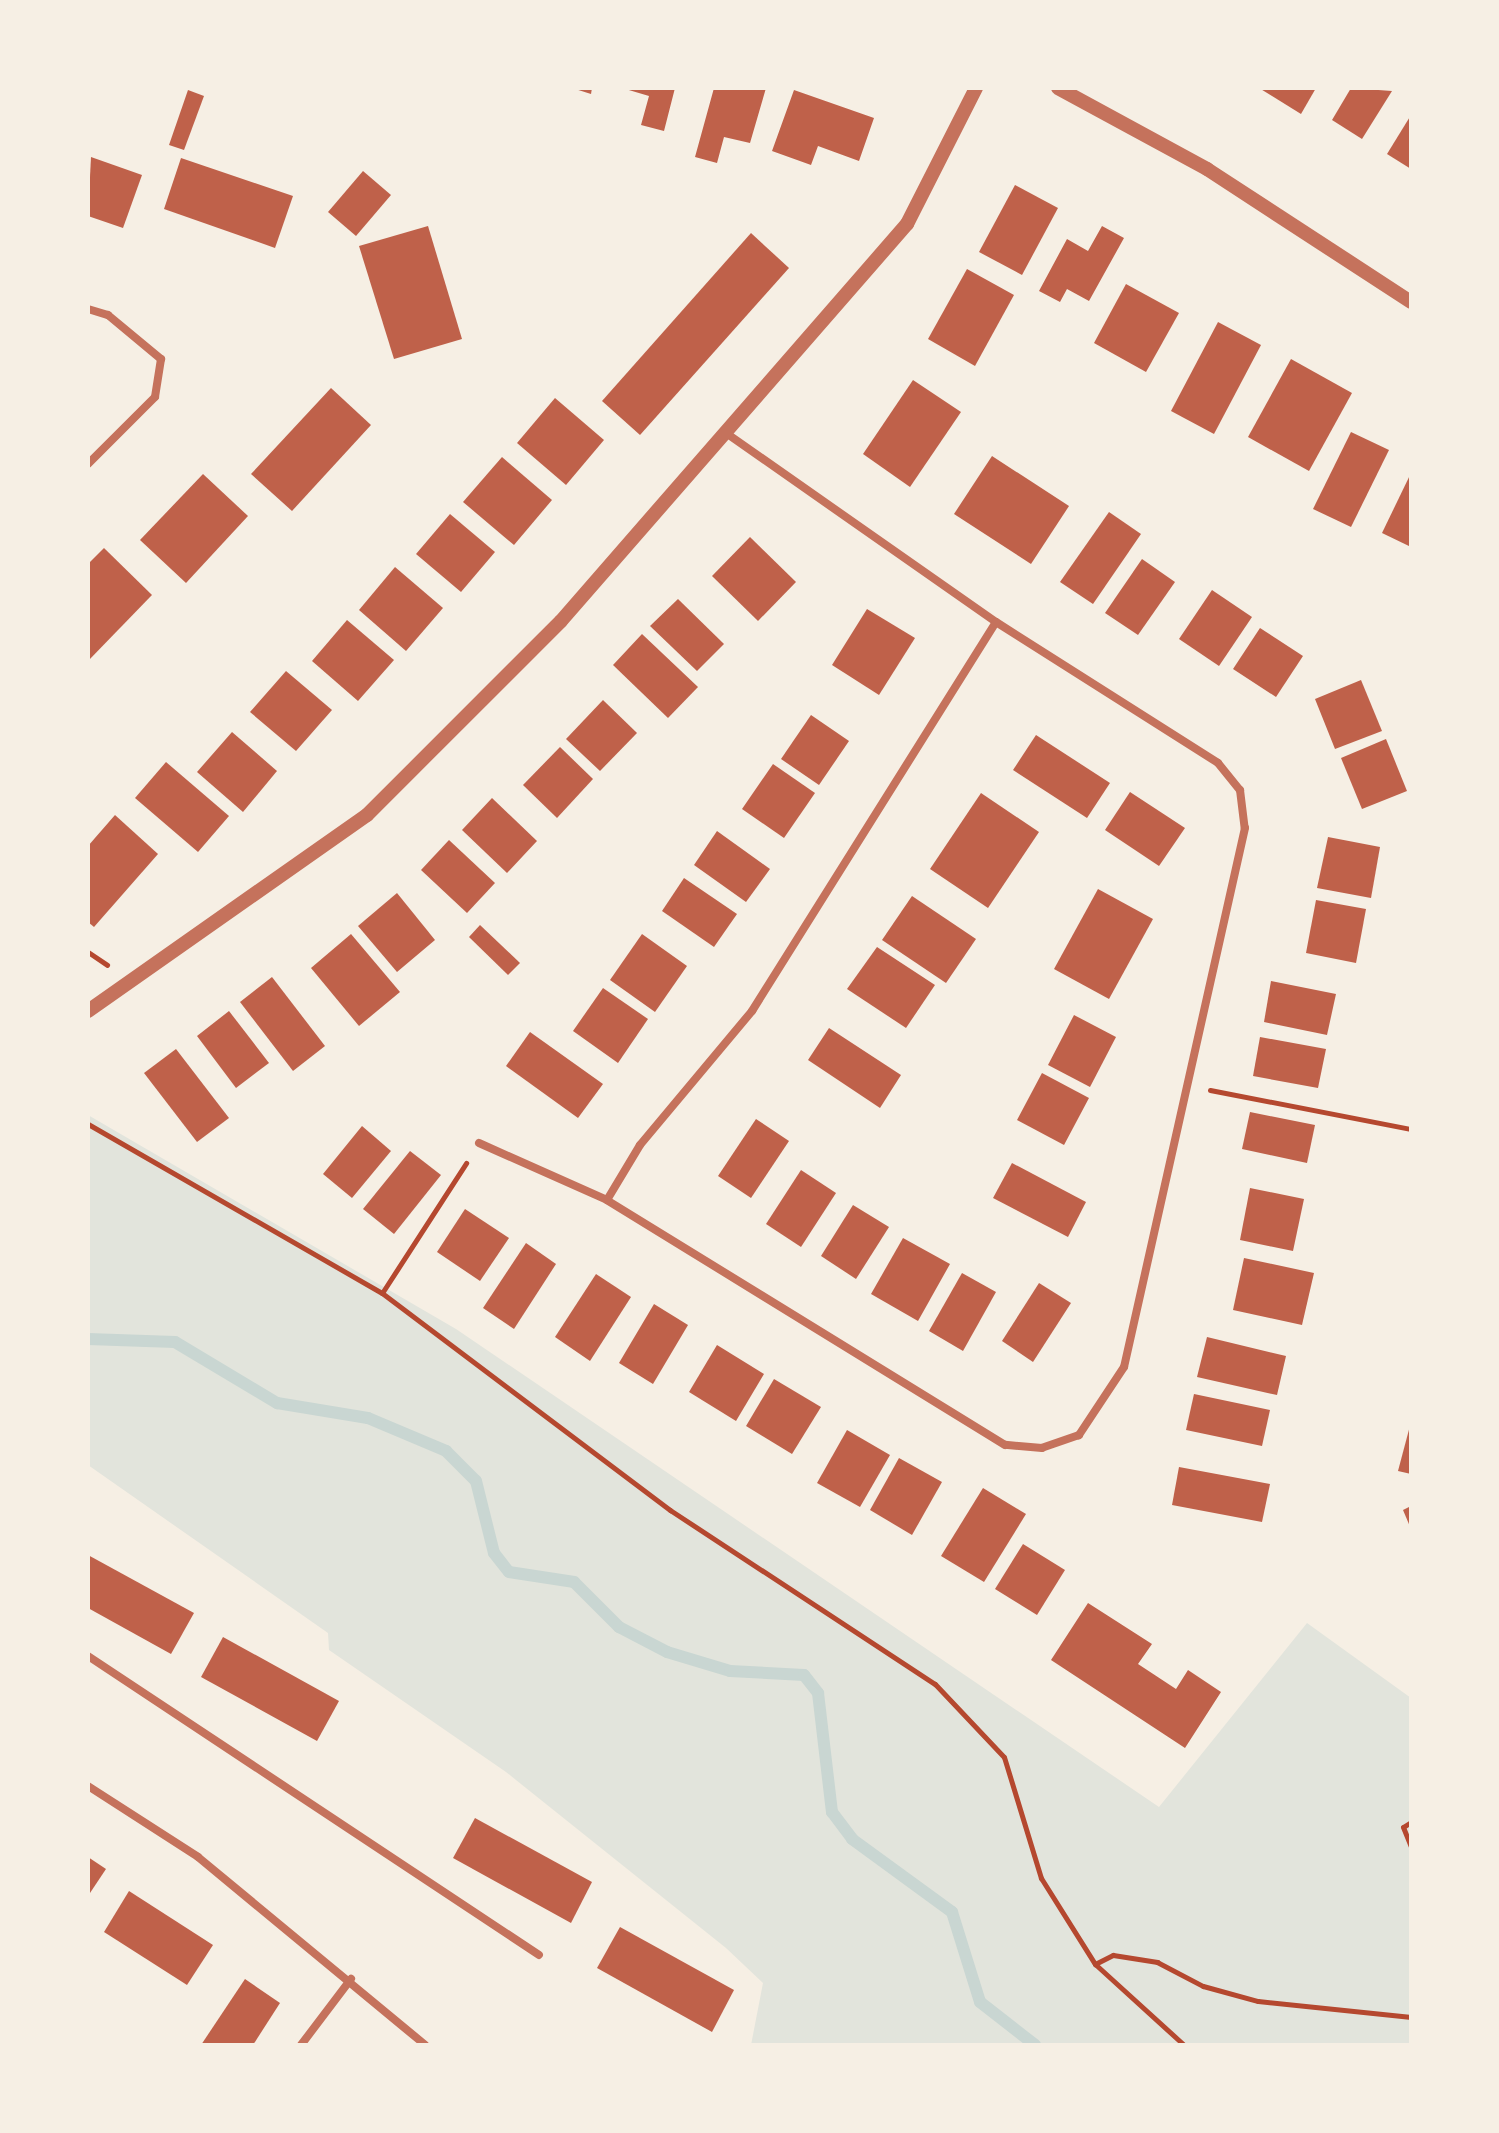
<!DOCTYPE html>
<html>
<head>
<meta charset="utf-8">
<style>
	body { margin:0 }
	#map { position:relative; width:1499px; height:2133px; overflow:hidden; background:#f6efe4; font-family:"Fira Sans Condensed",sans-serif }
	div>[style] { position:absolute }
	.green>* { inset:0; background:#e2e4dc }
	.stream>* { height:12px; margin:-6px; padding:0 6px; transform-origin:6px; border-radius:6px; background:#c9d6d2 }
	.building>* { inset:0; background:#bf614a }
	.path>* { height:5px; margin:-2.5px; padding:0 2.5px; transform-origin:2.5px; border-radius:2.5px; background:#b5482f }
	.minor>* { height:8px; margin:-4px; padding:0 4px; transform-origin:4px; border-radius:4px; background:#c5725c }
	.tertiary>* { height:14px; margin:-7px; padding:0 7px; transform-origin:7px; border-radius:7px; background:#c5725c }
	span { translate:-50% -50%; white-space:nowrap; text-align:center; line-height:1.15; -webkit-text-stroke:8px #f6efe4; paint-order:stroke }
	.frame { position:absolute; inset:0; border:90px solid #f6efe4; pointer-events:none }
</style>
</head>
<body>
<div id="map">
	<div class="green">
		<i style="clip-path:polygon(88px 1115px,456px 1329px,1159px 1807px,1307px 1623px,1411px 1698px,1411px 2045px,751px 2045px,763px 1983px,726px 1948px,506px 1772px,329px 1650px,328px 1633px,88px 1465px)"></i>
	</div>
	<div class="stream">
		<i style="left:88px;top:1339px;width:87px;rotate:2deg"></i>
		<i style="left:175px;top:1342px;width:119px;rotate:30.9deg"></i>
		<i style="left:277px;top:1403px;width:92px;rotate:9.4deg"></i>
		<i style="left:368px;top:1418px;width:85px;rotate:22.9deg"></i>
		<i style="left:446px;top:1451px;width:42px;rotate:45deg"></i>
		<i style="left:476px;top:1481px;width:74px;rotate:76deg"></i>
		<i style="left:494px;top:1553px;width:24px;rotate:52deg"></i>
		<i style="left:509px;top:1572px;width:66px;rotate:8.7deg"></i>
		<i style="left:574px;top:1582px;width:64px;rotate:45deg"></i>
		<i style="left:619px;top:1627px;width:54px;rotate:27.5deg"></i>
		<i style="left:667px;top:1652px;width:66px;rotate:16.8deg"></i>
		<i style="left:730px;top:1671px;width:74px;rotate:3.1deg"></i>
		<i style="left:804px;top:1675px;width:23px;rotate:52deg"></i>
		<i style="left:818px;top:1693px;width:120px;rotate:83.3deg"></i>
		<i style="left:832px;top:1812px;width:34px;rotate:53deg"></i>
		<i style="left:852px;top:1839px;width:124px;rotate:36.1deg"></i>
		<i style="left:952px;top:1912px;width:94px;rotate:72.7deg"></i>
		<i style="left:980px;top:2002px;width:70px;rotate:38deg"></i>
	</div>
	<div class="building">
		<i style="clip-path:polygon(572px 88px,592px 88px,591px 94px)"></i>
		<i style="clip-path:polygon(622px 88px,675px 88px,664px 131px,641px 125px,649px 96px)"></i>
		<i style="clip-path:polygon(714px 88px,766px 88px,750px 143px,724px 137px,717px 163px,695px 157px)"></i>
		<i style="clip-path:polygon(1259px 88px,1316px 88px,1301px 114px)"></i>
		<i style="clip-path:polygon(1351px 88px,1392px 91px,1362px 139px,1332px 120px)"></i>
		<i style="clip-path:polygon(188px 90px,204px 96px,184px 150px,169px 145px)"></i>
		<i style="clip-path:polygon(794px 90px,874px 118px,859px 161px,818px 146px,811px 165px,772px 151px)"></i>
		<i style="clip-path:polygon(1411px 115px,1411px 169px,1387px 154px)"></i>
		<i style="clip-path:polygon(91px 157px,142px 175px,123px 228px,88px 216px)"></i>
		<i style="clip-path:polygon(181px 158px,293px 196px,275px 248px,164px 209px)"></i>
		<i style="clip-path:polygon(363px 171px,391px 195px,356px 236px,328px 212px)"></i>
		<i style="clip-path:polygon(1015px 185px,1058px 208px,1022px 275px,979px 252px)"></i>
		<i style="clip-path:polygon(428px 226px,462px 339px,394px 359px,359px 246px)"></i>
		<i style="clip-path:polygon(1102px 226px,1124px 238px,1089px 301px,1067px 289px,1060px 302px,1039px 291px,1067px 239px,1088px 251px)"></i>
		<i style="clip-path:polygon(751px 233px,789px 268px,640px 435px,602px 401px)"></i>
		<i style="clip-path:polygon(967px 269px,1014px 295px,975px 366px,928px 339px)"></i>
		<i style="clip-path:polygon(1126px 284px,1179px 313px,1146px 372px,1094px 343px)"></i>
		<i style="clip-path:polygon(1218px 322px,1261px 345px,1214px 434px,1171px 411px)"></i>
		<i style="clip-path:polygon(1291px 359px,1352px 393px,1309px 471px,1248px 437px)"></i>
		<i style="clip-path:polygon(913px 380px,961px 412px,910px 487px,863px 454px)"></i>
		<i style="clip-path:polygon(331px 388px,371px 425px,292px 511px,251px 474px)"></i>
		<i style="clip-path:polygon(555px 398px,604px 440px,566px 485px,517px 443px)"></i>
		<i style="clip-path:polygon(1351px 432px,1389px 450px,1351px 527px,1313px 509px)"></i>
		<i style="clip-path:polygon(992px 456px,1069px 506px,1031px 564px,954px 514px)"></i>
		<i style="clip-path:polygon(502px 457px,552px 500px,514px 545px,463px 502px)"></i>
		<i style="clip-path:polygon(1411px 473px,1411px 547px,1382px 533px)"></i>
		<i style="clip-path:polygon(203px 474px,248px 516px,186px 583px,140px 540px)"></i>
		<i style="clip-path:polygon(1109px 512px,1141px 534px,1093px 604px,1060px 582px)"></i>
		<i style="clip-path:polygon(450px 514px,495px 552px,461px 592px,416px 554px)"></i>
		<i style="clip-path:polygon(750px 537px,796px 582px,758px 621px,712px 576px)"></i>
		<i style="clip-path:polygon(104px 548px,152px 595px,88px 661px,88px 564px)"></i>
		<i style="clip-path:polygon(1142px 559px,1175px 582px,1138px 635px,1105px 613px)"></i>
		<i style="clip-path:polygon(395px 567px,443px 608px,406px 651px,359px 610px)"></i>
		<i style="clip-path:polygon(1212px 590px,1252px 617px,1219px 666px,1179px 639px)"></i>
		<i style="clip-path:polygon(678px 599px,724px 644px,697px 671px,650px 626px)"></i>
		<i style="clip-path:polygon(867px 609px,915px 638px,879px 695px,832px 665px)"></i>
		<i style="clip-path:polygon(347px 620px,394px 660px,358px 701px,312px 661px)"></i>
		<i style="clip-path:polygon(1260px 628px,1303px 656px,1276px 697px,1233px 669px)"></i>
		<i style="clip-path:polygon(642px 634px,698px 687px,668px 718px,613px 665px)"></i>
		<i style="clip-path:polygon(286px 671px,332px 710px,296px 751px,250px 712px)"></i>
		<i style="clip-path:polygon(1361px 680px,1382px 731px,1335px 749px,1315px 699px)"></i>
		<i style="clip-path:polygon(603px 700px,637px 733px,600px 771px,566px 739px)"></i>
		<i style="clip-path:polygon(811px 715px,849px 741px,819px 785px,781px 759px)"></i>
		<i style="clip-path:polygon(232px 732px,277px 771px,243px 812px,197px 772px)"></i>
		<i style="clip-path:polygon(1036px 735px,1110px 783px,1087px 818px,1013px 770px)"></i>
		<i style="clip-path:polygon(1386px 739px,1407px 791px,1362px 809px,1341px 758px)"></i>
		<i style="clip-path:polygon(560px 747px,593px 779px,557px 818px,523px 785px)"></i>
		<i style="clip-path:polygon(166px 762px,229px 816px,198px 852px,135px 798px)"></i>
		<i style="clip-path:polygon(773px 764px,815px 793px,784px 838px,742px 809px)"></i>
		<i style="clip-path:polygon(1130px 792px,1185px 828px,1159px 866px,1105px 830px)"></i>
		<i style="clip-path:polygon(981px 793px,1039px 832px,988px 908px,930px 869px)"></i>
		<i style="clip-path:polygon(492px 798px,537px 841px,507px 873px,462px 830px)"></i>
		<i style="clip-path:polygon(115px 815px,158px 854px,94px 927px,88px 922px,88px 846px)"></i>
		<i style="clip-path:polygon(717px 831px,770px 869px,746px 902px,694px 865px)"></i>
		<i style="clip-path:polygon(1328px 837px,1380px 847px,1371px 898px,1317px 888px)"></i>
		<i style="clip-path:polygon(449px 840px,495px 883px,467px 913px,421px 870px)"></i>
		<i style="clip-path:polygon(684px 878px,737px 914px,714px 947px,662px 911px)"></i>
		<i style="clip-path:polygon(1098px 889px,1153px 919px,1109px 999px,1054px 969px)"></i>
		<i style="clip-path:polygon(397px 893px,435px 940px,397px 972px,358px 926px)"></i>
		<i style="clip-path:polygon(912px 896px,976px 939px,946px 983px,882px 940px)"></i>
		<i style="clip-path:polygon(1316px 900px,1366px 909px,1356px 963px,1306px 953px)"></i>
		<i style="clip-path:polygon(480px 925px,520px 963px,508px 975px,469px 937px)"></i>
		<i style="clip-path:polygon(351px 934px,400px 992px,359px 1026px,311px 968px)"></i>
		<i style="clip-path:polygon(642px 934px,687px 966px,655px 1012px,610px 980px)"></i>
		<i style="clip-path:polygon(877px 947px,935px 985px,906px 1028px,847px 989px)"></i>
		<i style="clip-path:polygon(272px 977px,325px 1046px,293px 1071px,240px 1002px)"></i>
		<i style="clip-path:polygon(1271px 981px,1336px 994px,1327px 1035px,1264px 1022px)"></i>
		<i style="clip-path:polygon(603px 988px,648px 1019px,618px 1063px,573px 1031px)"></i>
		<i style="clip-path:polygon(229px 1011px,269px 1063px,236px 1088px,197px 1036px)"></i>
		<i style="clip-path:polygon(1074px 1015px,1116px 1037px,1090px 1087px,1048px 1065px)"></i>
		<i style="clip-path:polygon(829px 1028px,901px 1075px,880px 1108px,808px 1060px)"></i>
		<i style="clip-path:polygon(530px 1032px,603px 1084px,578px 1118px,506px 1066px)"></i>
		<i style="clip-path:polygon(1260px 1037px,1326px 1049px,1318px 1088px,1253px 1076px)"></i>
		<i style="clip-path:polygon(176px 1049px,229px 1118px,197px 1142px,144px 1073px)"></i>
		<i style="clip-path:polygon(1042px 1073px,1089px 1098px,1064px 1145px,1017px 1120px)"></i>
		<i style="clip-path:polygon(1250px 1112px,1315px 1125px,1307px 1163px,1242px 1149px)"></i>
		<i style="clip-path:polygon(756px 1119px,789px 1141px,751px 1198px,718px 1176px)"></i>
		<i style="clip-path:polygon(362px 1126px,391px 1151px,352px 1198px,323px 1174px)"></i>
		<i style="clip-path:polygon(410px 1151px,441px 1175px,394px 1234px,363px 1209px)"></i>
		<i style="clip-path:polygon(1012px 1163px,1086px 1202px,1068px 1237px,993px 1198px)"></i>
		<i style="clip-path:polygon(801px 1170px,836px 1193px,801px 1247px,766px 1224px)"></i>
		<i style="clip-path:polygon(1250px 1188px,1304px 1199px,1293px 1251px,1240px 1240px)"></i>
		<i style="clip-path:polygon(853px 1205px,889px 1227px,856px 1279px,821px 1256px)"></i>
		<i style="clip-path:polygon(465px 1209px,509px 1238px,480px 1281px,437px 1252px)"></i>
		<i style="clip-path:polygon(903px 1238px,950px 1264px,918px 1321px,871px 1294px)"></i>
		<i style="clip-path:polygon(526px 1243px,556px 1264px,514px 1329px,483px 1308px)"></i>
		<i style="clip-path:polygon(1244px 1258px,1314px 1273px,1302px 1325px,1233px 1310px)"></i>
		<i style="clip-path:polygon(962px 1273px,996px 1292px,963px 1351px,929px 1331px)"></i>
		<i style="clip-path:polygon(596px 1274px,631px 1297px,590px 1361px,555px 1337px)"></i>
		<i style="clip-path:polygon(1039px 1283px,1071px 1303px,1033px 1362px,1002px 1341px)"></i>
		<i style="clip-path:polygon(654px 1304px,688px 1325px,653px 1384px,619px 1363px)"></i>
		<i style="clip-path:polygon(1207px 1337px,1286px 1356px,1277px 1395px,1197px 1377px)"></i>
		<i style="clip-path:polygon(717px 1345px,764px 1374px,736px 1421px,689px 1392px)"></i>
		<i style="clip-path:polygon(774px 1379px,821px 1407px,792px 1454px,746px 1426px)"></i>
		<i style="clip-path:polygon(1194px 1394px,1270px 1410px,1262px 1446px,1186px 1430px)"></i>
		<i style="clip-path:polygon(1411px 1422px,1411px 1474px,1398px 1471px)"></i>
		<i style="clip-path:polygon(847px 1430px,890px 1455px,860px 1507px,817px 1483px)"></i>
		<i style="clip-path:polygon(899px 1458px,942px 1482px,912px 1535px,870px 1510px)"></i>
		<i style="clip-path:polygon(1179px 1467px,1270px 1484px,1262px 1522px,1172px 1505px)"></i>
		<i style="clip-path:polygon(983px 1488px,1026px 1514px,984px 1582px,941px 1556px)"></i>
		<i style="clip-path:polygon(1411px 1506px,1411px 1529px,1403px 1510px)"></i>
		<i style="clip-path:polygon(1023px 1544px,1065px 1570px,1037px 1615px,995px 1589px)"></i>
		<i style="clip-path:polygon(88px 1555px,194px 1613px,171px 1654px,88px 1608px)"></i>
		<i style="clip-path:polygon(1088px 1603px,1152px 1644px,1138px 1664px,1176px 1689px,1188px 1670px,1221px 1692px,1185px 1748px,1051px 1660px)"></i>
		<i style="clip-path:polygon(223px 1637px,339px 1701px,317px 1741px,201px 1677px)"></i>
		<i style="clip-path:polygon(475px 1818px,592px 1882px,571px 1923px,453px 1858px)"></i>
		<i style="clip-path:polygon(88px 1857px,106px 1869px,88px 1896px)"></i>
		<i style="clip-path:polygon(129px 1891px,213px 1945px,187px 1985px,104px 1932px)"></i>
		<i style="clip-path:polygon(620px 1927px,734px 1990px,712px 2032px,597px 1968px)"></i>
		<i style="clip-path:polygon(245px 1979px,280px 2003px,253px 2045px,201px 2045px)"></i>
	</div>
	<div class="path">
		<i style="left:88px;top:952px;width:23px;rotate:34deg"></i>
		<i style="left:1210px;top:1090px;width:205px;rotate:11deg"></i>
		<i style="left:88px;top:1124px;width:339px;rotate:29.9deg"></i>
		<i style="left:382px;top:1293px;width:361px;rotate:37deg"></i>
		<i style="left:670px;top:1510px;width:317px;rotate:33.3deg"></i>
		<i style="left:935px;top:1684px;width:100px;rotate:46.6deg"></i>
		<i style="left:1004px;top:1757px;width:127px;rotate:73deg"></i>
		<i style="left:1041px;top:1878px;width:102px;rotate:57.9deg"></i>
		<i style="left:1095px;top:1964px;width:120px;rotate:42.3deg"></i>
		<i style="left:382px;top:1293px;width:155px;rotate:-57.1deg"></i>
		<i style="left:1411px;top:1822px;width:9px;rotate:148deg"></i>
		<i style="left:1403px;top:1827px;width:22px;rotate:68deg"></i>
		<i style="left:1095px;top:1964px;width:20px;rotate:-27deg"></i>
		<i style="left:1113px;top:1955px;width:45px;rotate:9deg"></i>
		<i style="left:1157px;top:1962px;width:52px;rotate:27.6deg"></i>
		<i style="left:1203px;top:1986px;width:57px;rotate:15.3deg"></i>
		<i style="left:1258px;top:2001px;width:154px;rotate:6deg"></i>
	</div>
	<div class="minor">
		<i style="left:88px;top:309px;width:21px;rotate:17deg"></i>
		<i style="left:108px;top:315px;width:69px;rotate:39.7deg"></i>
		<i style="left:161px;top:359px;width:38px;rotate:99deg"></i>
		<i style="left:155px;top:397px;width:95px;rotate:135deg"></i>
		<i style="left:726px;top:433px;width:330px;rotate:35deg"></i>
		<i style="left:996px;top:622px;width:263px;rotate:32.4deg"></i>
		<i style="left:1218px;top:763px;width:35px;rotate:51deg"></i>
		<i style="left:1240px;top:790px;width:38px;rotate:83deg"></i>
		<i style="left:1245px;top:828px;width:552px;rotate:102.65deg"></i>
		<i style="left:1124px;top:1367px;width:82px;rotate:123.5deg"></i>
		<i style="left:1079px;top:1435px;width:39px;rotate:161deg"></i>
		<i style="left:1042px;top:1448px;width:37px;rotate:-175deg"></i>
		<i style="left:1005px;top:1445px;width:467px;rotate:-148.4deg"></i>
		<i style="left:607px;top:1200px;width:64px;rotate:-59deg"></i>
		<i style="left:640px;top:1145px;width:175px;rotate:-50.1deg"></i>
		<i style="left:752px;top:1011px;width:459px;rotate:-57.9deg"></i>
		<i style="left:479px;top:1143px;width:140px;rotate:24deg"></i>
		<i style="left:88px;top:1656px;width:541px;rotate:33.54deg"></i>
		<i style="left:88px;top:1786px;width:131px;rotate:32.8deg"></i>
		<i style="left:198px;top:1857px;width:295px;rotate:39.6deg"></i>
		<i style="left:301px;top:2045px;width:83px;rotate:-52.9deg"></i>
	</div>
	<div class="tertiary">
		<i style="left:1058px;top:88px;width:170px;rotate:28.5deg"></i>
		<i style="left:1207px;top:169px;width:244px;rotate:33.1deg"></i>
		<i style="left:88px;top:1011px;width:341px;rotate:-35.1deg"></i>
		<i style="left:367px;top:815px;width:274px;rotate:-45deg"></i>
		<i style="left:561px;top:621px;width:527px;rotate:-48.93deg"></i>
		<i style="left:907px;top:224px;width:153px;rotate:-63.1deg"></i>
	</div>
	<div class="frame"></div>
</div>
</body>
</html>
